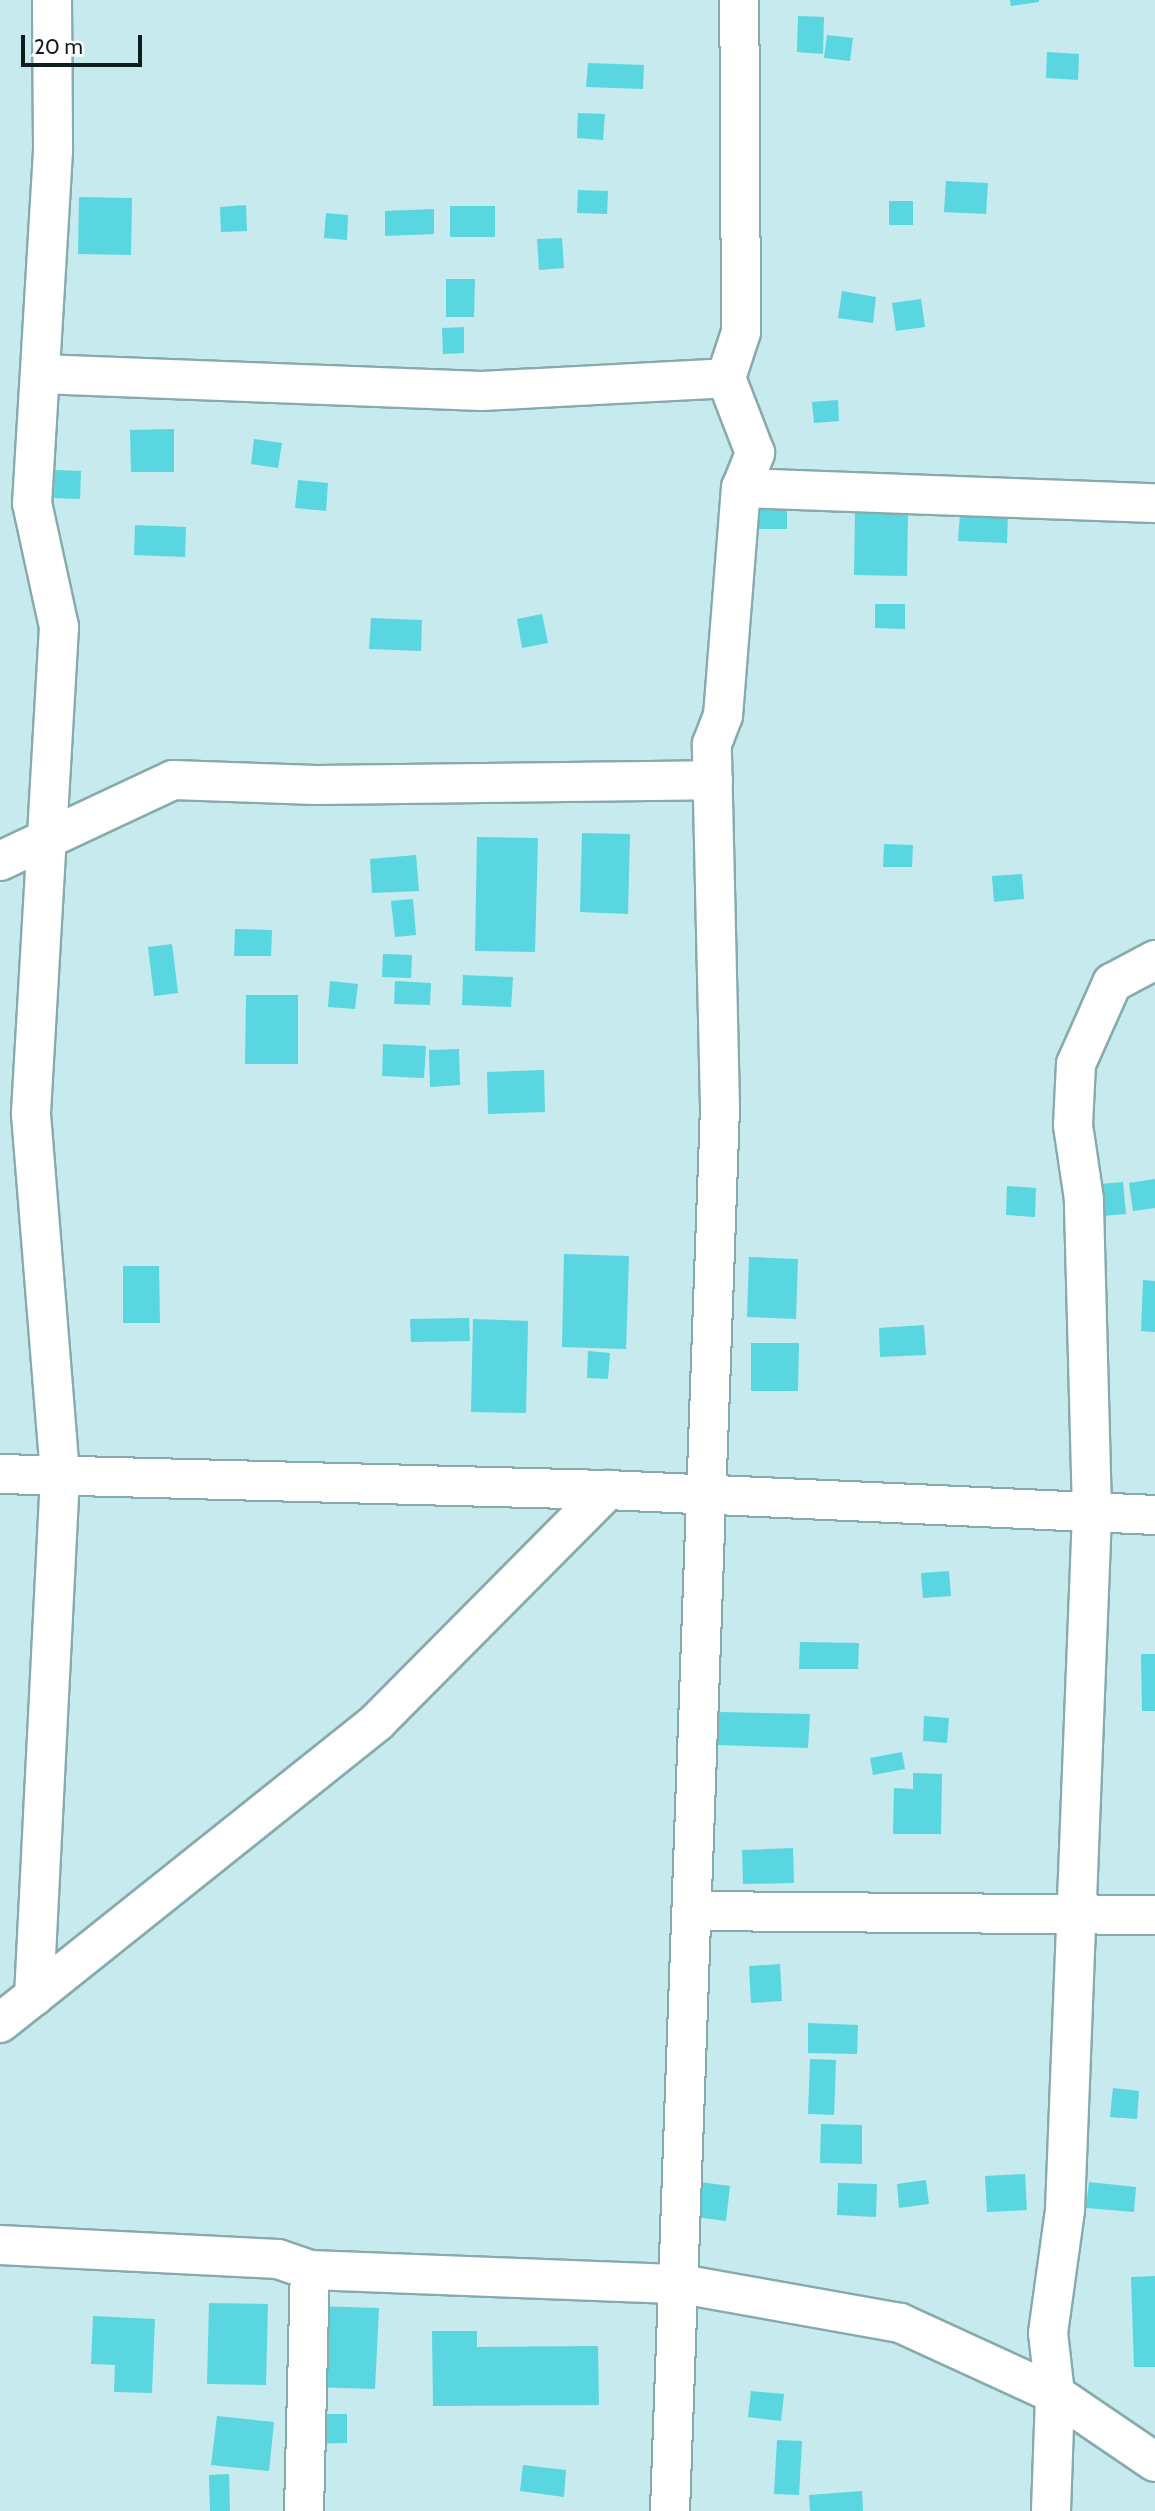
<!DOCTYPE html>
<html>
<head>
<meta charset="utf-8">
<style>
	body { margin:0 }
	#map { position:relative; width:1155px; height:2511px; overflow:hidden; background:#c6eaed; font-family:Cabin,sans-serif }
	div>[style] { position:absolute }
	.building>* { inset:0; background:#59d6df }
	.roads { filter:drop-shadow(2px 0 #87aaac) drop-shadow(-2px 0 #87aaac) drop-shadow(0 2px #87aaac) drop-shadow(0 -2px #87aaac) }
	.street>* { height:38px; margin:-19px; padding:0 19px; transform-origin:19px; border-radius:19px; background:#fff }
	span { translate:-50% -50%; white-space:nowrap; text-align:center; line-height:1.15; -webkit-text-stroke:6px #fff; paint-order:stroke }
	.scale { position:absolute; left:21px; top:35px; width:121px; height:32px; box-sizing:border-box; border:4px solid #101d1e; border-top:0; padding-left:9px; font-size:21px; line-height:24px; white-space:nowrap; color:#101d1e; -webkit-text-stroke:5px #fff; paint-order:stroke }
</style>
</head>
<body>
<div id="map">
	<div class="building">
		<i style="clip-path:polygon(1010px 0,1039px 0,1039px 2px,1011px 6px)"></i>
		<i style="clip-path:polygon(798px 16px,824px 17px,823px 54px,797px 52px)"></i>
		<i style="clip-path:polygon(827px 35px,853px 38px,850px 61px,824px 58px)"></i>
		<i style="clip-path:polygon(1047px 52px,1079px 54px,1078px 80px,1046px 78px)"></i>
		<i style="clip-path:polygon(588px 63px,644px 65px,643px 89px,586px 87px)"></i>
		<i style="clip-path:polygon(578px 113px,605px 114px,603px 140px,577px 138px)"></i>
		<i style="clip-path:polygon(946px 181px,988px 183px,986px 214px,944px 212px)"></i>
		<i style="clip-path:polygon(578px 190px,608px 191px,607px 214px,577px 213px)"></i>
		<i style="clip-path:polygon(79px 197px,132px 198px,131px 255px,78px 254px)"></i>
		<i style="clip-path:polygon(889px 201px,913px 201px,913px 225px,889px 225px)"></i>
		<i style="clip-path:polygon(246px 205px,247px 231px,221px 232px,220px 207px)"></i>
		<i style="clip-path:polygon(450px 206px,495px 206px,495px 237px,450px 237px)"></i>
		<i style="clip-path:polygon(434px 209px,434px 234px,385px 236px,385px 211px)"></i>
		<i style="clip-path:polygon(326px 213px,348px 215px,347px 240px,324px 238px)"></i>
		<i style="clip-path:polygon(562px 238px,564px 268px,539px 270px,537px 239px)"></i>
		<i style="clip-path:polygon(446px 279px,475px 279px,474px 317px,446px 317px)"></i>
		<i style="clip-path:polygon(842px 291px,876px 297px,873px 323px,838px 318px)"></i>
		<i style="clip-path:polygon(921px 299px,925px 327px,896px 331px,892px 303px)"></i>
		<i style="clip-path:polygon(464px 327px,464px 353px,443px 354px,442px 328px)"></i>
		<i style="clip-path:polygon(838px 400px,839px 421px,814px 423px,812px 402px)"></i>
		<i style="clip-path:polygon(174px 429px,174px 472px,131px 472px,130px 430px)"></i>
		<i style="clip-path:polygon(254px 439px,282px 443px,278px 468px,251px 464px)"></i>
		<i style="clip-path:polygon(55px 470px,81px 471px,80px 499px,54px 498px)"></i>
		<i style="clip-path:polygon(298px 480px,328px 483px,326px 511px,295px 508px)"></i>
		<i style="clip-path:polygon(759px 506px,787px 506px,787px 529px,759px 529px)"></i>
		<i style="clip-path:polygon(855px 511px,908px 513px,907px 576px,854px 575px)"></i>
		<i style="clip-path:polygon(960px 514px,1008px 515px,1007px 543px,958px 541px)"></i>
		<i style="clip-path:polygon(135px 525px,186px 527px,185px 557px,134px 555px)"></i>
		<i style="clip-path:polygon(875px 604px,905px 604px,905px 629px,875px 628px)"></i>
		<i style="clip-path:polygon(542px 614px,548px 643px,522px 648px,517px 619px)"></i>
		<i style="clip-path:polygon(371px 618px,422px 620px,421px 651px,369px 649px)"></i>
		<i style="clip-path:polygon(582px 833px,630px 834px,628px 914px,580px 912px)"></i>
		<i style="clip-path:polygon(477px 837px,538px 838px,535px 952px,475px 951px)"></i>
		<i style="clip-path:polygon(884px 844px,913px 845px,912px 867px,883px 867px)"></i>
		<i style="clip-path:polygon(416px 855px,419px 891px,372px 893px,370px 859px)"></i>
		<i style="clip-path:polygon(1022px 874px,1024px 899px,994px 902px,992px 876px)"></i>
		<i style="clip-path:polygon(413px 899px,416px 935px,395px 937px,391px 901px)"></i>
		<i style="clip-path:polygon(235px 929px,272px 930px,271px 956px,234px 956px)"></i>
		<i style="clip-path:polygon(172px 944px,178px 993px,154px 996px,148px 947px)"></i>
		<i style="clip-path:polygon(383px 954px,412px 955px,411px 978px,382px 977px)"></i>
		<i style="clip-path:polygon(463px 975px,513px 977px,511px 1007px,462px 1005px)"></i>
		<i style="clip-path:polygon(330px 981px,358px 984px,355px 1009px,328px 1007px)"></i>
		<i style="clip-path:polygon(395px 981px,431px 983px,430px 1005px,394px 1004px)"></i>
		<i style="clip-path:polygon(246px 995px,298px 995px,298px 1064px,245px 1064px)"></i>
		<i style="clip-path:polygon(383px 1044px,426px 1046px,424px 1078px,382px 1076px)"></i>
		<i style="clip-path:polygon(459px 1049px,460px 1085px,430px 1087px,429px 1050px)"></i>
		<i style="clip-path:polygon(544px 1070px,545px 1112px,488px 1114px,487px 1072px)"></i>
		<i style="clip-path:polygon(1155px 1179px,1155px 1208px,1133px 1211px,1129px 1183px)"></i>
		<i style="clip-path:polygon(1123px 1182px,1126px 1214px,1090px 1217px,1088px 1185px)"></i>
		<i style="clip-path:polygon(1007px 1186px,1036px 1188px,1035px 1217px,1006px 1215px)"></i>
		<i style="clip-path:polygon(564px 1254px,629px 1256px,626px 1349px,562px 1347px)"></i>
		<i style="clip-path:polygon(749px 1257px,798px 1259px,796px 1319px,747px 1317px)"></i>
		<i style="clip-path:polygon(123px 1266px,159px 1266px,160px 1323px,123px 1323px)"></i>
		<i style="clip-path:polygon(1143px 1280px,1155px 1281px,1155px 1332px,1141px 1331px)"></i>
		<i style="clip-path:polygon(469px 1318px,470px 1341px,411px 1342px,410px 1319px)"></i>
		<i style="clip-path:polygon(473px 1319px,528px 1321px,526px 1413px,471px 1412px)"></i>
		<i style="clip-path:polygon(924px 1325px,926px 1355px,880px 1357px,879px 1328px)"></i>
		<i style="clip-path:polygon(751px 1343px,799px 1343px,798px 1391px,751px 1391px)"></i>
		<i style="clip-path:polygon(588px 1351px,610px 1353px,608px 1379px,587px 1378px)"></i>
		<i style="clip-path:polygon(949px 1571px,951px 1596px,923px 1598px,921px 1573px)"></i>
		<i style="clip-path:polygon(800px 1642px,859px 1643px,858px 1669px,799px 1669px)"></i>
		<i style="clip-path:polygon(1141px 1654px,1155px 1654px,1155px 1711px,1142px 1711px)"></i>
		<i style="clip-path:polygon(719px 1712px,810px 1714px,808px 1748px,718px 1745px)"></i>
		<i style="clip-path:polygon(924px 1716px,949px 1718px,947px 1743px,923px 1741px)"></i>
		<i style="clip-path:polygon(902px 1752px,905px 1769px,873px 1775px,870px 1758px)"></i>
		<i style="clip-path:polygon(913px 1773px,942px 1774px,941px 1834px,893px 1834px,894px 1788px,913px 1789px)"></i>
		<i style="clip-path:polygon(793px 1848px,794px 1883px,743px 1884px,742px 1850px)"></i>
		<i style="clip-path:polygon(780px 1964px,782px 2001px,751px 2003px,749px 1966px)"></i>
		<i style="clip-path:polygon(808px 2023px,858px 2025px,857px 2054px,808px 2053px)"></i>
		<i style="clip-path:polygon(810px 2059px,836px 2060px,834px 2115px,808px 2114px)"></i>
		<i style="clip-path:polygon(1113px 2088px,1139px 2091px,1137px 2119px,1110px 2117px)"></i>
		<i style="clip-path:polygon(821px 2124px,862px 2125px,862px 2164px,820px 2163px)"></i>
		<i style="clip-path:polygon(1025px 2174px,1027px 2210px,987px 2212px,985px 2176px)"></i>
		<i style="clip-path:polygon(926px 2180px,929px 2204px,899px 2208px,897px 2184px)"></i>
		<i style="clip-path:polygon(700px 2182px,730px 2186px,726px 2221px,696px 2217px)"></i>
		<i style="clip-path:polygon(1089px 2182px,1136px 2187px,1134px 2212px,1086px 2208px)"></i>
		<i style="clip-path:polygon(838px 2183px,877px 2184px,876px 2217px,837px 2215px)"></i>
		<i style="clip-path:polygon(1155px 2276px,1155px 2367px,1134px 2367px,1131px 2277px)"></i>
		<i style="clip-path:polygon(209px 2303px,268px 2304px,266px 2385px,207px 2384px)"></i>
		<i style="clip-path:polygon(316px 2306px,379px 2308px,375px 2389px,312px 2387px)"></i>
		<i style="clip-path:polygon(93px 2316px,155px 2319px,152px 2393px,114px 2392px,115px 2365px,91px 2364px)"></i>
		<i style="clip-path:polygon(432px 2331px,477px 2331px,477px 2347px,598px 2346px,599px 2405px,433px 2406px)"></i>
		<i style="clip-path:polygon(751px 2391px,784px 2394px,781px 2421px,748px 2417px)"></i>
		<i style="clip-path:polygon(310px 2414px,347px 2414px,347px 2443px,310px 2444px)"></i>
		<i style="clip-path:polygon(217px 2416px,274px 2422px,269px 2471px,211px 2465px)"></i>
		<i style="clip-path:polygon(777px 2440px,802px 2441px,799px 2495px,774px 2494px)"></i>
		<i style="clip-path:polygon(523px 2465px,566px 2470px,564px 2497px,520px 2491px)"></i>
		<i style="clip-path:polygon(229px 2474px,230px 2511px,210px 2511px,209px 2475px)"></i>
		<i style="clip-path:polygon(862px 2491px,863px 2511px,810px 2511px,809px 2495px)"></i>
	</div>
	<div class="roads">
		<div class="street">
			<i style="left:52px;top:0;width:151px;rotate:89.6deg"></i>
			<i style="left:53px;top:151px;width:353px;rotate:93.4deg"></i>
			<i style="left:32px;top:503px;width:127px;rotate:77.7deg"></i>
			<i style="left:59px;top:627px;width:488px;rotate:93.3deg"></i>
			<i style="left:31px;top:1114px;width:363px;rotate:85.4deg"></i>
			<i style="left:60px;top:1476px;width:521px;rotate:92.86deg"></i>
			<i style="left:34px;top:1996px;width:439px;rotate:-38.6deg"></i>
			<i style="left:377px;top:1722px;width:327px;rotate:-45.2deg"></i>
			<i style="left:40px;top:374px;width:442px;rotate:2.2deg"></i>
			<i style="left:482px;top:391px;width:244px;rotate:-3deg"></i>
			<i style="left:741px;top:488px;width:414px;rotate:2.1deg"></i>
			<i style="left:0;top:861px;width:191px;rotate:-25.1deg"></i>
			<i style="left:173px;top:780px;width:143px;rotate:2deg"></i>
			<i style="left:316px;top:785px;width:397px;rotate:-0.7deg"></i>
			<i style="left:0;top:1474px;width:607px;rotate:1.51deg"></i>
			<i style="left:607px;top:1490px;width:549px;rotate:2.61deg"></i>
			<i style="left:695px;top:1911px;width:460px;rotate:0.5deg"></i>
			<i style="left:0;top:2023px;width:43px;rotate:-38.5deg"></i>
			<i style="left:0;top:2245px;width:278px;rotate:2.9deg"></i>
			<i style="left:278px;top:2259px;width:34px;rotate:19deg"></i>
			<i style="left:310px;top:2270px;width:371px;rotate:2.2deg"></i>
			<i style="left:681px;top:2284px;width:222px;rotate:10.1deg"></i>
			<i style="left:900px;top:2323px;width:170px;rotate:24.6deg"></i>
			<i style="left:1055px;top:2394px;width:121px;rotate:34.2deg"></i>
			<i style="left:304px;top:2511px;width:241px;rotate:-88.6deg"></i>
			<i style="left:670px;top:2511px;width:1405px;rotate:-87.96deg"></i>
			<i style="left:720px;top:1107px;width:363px;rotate:-91.3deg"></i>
			<i style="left:712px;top:744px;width:30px;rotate:-69deg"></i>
			<i style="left:723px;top:716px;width:229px;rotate:-85.5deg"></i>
			<i style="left:741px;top:488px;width:38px;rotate:-68deg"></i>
			<i style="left:755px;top:453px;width:80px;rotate:-111.1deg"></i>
			<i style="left:726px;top:378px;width:48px;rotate:-71.9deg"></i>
			<i style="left:741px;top:332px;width:332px;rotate:-90.3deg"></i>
			<i style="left:1051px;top:2511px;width:117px;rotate:-88deg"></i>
			<i style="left:1055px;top:2394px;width:61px;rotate:-96.5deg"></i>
			<i style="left:1048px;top:2333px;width:124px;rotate:-82.1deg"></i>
			<i style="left:1065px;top:2210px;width:699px;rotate:-87.78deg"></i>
			<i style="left:1092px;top:1512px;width:313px;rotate:-91.5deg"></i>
			<i style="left:1084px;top:1199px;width:75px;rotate:-98.5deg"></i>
			<i style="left:1073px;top:1125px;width:61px;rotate:-87.2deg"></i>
			<i style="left:1076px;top:1064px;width:89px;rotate:-66deg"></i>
			<i style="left:1112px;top:983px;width:49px;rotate:-28.1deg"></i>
		</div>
	</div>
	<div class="scale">20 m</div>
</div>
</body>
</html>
